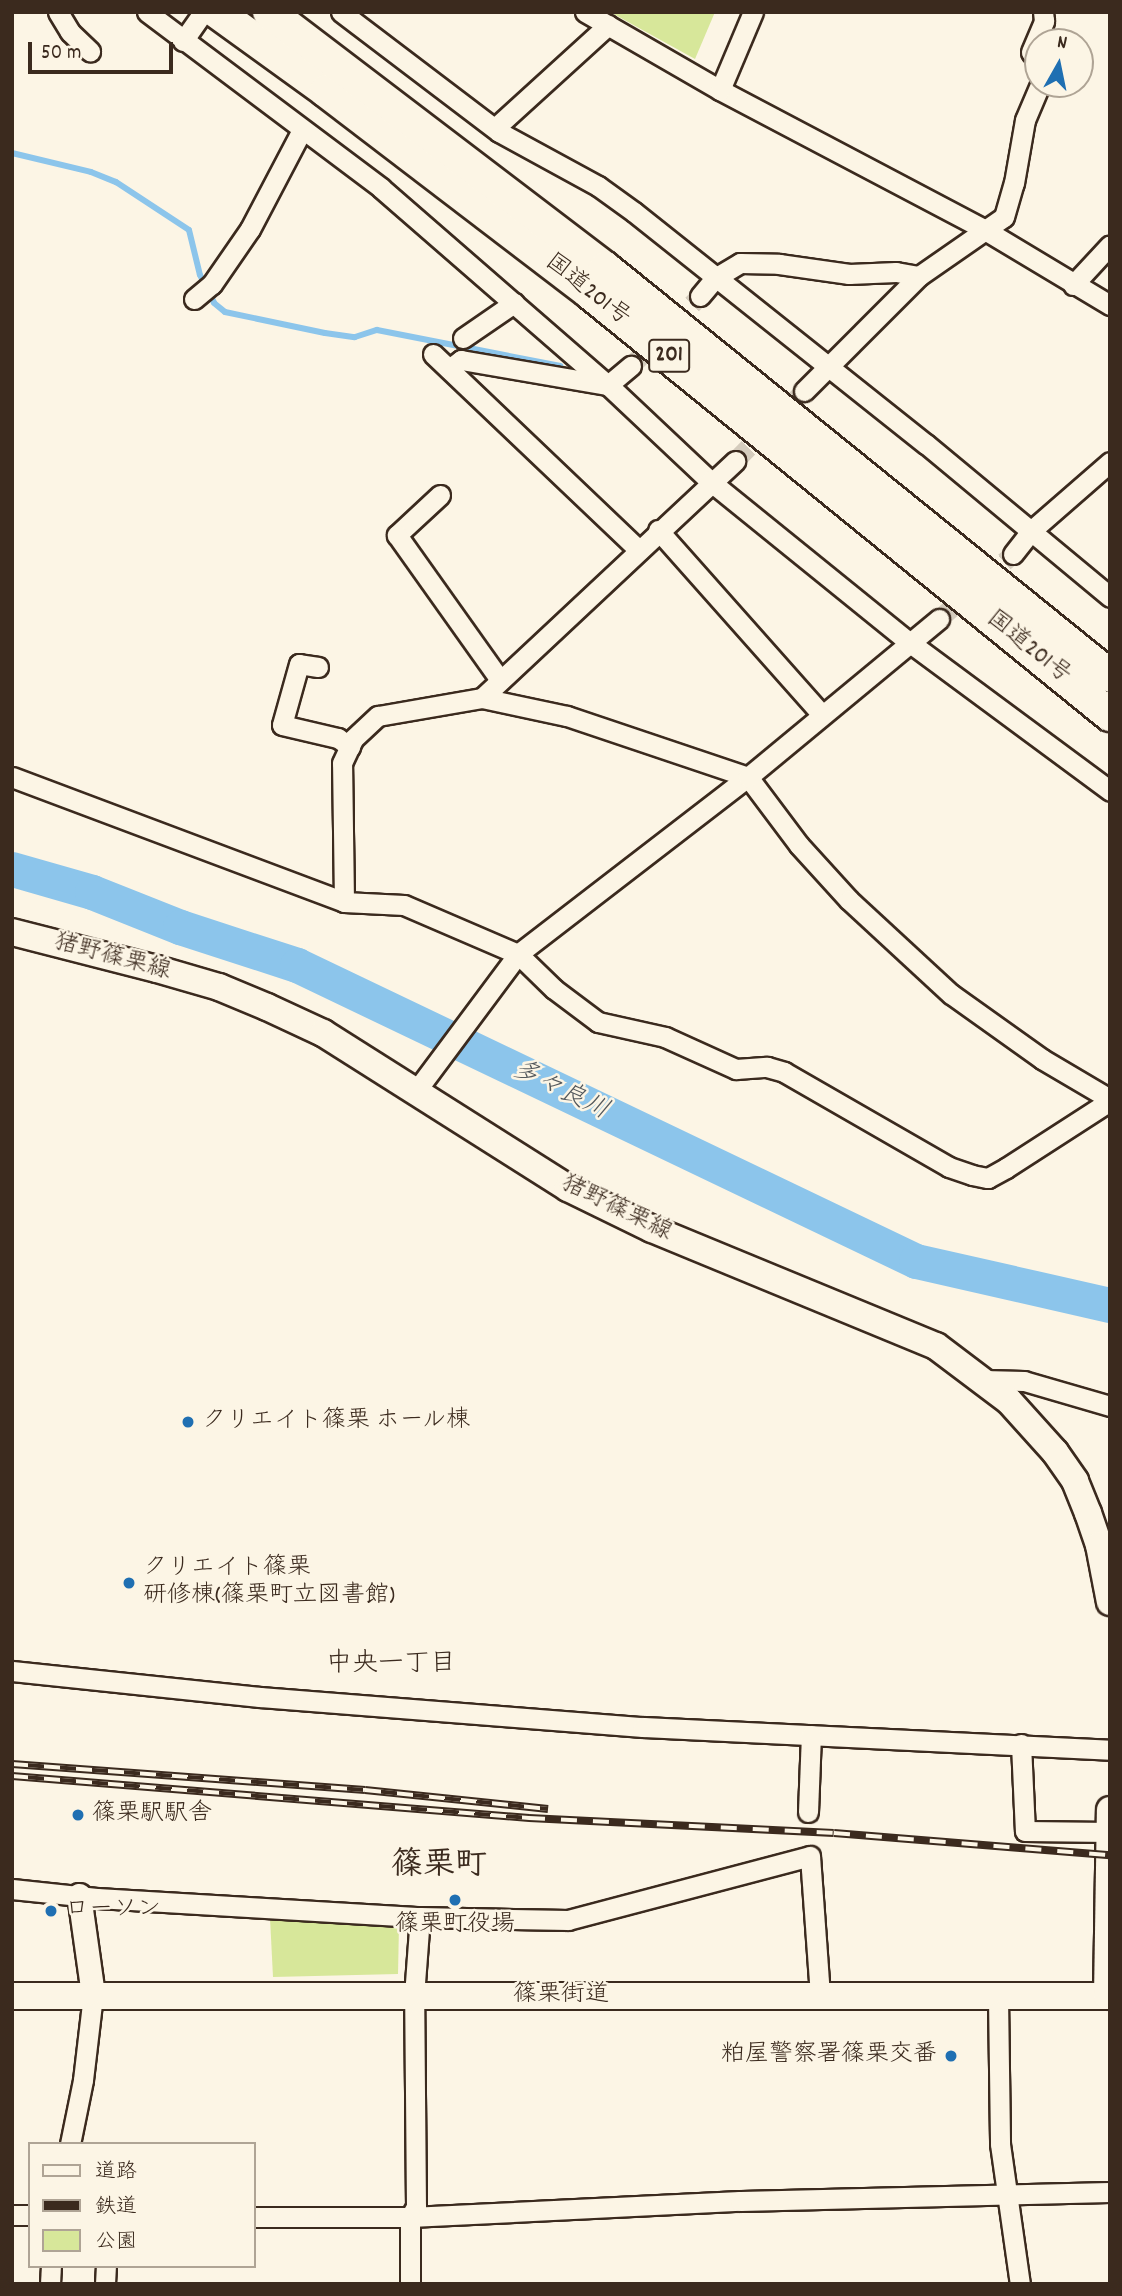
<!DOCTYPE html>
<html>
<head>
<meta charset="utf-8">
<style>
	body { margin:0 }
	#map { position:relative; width:1122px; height:2296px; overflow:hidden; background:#fcf5e5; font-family:Dekko,"Klee One",sans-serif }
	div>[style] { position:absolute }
	.green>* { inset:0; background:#d7e79a }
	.stream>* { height:6px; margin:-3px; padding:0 3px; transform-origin:3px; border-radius:3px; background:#8cc5eb }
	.river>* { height:35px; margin:-17.5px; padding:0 17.5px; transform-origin:17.5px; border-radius:17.5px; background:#8cc5eb }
	.minor-tunnel>* { height:19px; margin-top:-9.5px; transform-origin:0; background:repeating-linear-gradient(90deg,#d5ccbd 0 19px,transparent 0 29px) }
	.roads { filter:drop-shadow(2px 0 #3b2a1e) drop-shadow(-2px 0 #3b2a1e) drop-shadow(0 2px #3b2a1e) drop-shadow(0 -2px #3b2a1e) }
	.minor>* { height:19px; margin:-9.5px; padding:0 9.5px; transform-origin:9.5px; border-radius:9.5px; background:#fcf5e5 }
	.tertiary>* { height:23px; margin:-11.5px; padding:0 11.5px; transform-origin:11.5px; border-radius:11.5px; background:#fcf5e5 }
	.secondary>* { height:26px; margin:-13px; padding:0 13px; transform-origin:13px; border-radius:13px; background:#fcf5e5 }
	.trunk>* { height:32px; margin:-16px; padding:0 16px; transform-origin:16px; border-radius:16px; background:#fcf5e5 }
	.rail>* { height:8px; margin-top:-4px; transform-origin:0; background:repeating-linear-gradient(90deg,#fcf5e5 0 16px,#3b2a1e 0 32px); box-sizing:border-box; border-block:2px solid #3b2a1e }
	.dots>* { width:19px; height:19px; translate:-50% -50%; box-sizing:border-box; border:4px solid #fcf5e5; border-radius:50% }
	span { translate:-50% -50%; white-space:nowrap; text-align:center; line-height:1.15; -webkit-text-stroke:5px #fcf5e5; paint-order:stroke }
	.shield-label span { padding:2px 5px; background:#fcf5e5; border:2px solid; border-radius:5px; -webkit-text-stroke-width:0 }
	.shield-label { font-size:23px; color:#3b2a1e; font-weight:700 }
	.street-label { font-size:24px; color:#3b2a1e }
	.poi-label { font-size:24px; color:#3b2a1e }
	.left { translate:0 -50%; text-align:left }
	.right { translate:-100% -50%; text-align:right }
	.water-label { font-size:26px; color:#53585c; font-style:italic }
	.neighbourhood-label { font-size:26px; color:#3b2a1e }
	.district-label { font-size:32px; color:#3b2a1e; font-weight:700 }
	.frame { position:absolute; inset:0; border:14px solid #3b2a1e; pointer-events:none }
	.legend { position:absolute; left:28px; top:2142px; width:228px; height:126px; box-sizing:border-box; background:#fcf5e5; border:2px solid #afa495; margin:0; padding:9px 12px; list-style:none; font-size:21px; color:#3b2a1e }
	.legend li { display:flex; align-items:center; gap:14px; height:35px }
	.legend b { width:35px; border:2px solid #afa495 }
	.north { position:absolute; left:1024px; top:28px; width:70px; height:70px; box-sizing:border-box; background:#fcf5e5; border:2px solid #afa495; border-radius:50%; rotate:9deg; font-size:19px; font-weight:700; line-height:28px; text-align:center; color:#3b2a1e }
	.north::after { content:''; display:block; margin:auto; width:24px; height:32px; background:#1f6fb2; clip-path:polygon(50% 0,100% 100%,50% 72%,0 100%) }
	.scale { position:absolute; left:28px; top:42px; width:145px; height:32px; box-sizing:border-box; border:4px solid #3b2a1e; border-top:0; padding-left:9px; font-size:21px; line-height:24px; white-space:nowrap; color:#3b2a1e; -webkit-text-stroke:5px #fcf5e5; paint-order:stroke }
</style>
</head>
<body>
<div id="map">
	<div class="green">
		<i style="clip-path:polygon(610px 12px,715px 12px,695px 59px)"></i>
		<i style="clip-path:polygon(270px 1918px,399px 1925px,398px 1974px,273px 1977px)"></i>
	</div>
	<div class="stream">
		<i style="left:12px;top:153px;width:81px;rotate:13.5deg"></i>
		<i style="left:91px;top:172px;width:27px;rotate:22deg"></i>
		<i style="left:116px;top:182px;width:87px;rotate:33.3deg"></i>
		<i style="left:189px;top:230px;width:46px;rotate:76.3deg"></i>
		<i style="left:200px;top:275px;width:31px;rotate:63deg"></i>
		<i style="left:214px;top:303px;width:14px;rotate:39deg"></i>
		<i style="left:225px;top:312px;width:102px;rotate:11.9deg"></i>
		<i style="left:325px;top:333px;width:30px;rotate:8deg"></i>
		<i style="left:355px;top:337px;width:23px;rotate:-18deg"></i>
		<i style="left:377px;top:330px;width:187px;rotate:11.1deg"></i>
	</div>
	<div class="river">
		<i style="left:12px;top:869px;width:83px;rotate:16deg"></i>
		<i style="left:92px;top:892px;width:95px;rotate:21.7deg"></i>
		<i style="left:180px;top:927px;width:123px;rotate:18deg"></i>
		<i style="left:297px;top:965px;width:686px;rotate:25.56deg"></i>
		<i style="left:916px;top:1261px;width:199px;rotate:12.8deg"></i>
	</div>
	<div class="minor-tunnel">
		<i style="left:631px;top:366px;width:98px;rotate:-45.4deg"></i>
		<i style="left:735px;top:461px;width:98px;rotate:-45.4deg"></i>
		<i style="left:939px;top:619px;width:98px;rotate:-41.3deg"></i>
	</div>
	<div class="roads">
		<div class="minor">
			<i style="left:58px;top:12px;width:23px;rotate:59deg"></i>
			<i style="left:70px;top:32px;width:28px;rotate:44deg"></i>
			<i style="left:147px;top:12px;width:293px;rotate:36.9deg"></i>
			<i style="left:381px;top:188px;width:301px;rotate:41deg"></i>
			<i style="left:608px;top:385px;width:140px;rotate:43.3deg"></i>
			<i style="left:710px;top:481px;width:256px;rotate:39deg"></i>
			<i style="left:909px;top:642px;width:250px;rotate:36.5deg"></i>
			<i style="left:341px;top:12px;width:198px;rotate:37.2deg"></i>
			<i style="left:499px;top:132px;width:113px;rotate:28.6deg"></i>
			<i style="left:598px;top:186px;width:44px;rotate:35.8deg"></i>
			<i style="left:634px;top:212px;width:373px;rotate:38.5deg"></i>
			<i style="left:926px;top:444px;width:239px;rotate:39.7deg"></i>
			<i style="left:585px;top:12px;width:156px;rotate:30deg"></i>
			<i style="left:720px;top:90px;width:300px;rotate:27.8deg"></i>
			<i style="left:985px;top:230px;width:146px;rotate:31deg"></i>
			<i style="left:183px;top:41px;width:35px;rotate:-55deg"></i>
			<i style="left:1038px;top:61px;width:11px;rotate:-128deg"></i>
			<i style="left:1031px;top:52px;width:34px;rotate:-67deg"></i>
			<i style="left:1044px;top:21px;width:9px;rotate:-96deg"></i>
			<i style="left:720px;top:90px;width:85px;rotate:-67.1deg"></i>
			<i style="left:495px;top:128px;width:153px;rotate:-42.3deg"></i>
			<i style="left:1073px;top:285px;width:54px;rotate:-47.2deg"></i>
			<i style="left:700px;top:296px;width:23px;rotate:-50deg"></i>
			<i style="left:715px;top:278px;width:29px;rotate:-31deg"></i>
			<i style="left:740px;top:263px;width:39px;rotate:1deg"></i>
			<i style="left:779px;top:264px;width:71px;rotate:8.1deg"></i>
			<i style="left:849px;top:274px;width:47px;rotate:-2.4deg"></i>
			<i style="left:896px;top:272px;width:23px;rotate:10deg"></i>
			<i style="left:194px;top:299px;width:23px;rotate:-40deg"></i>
			<i style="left:212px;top:284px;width:67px;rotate:-55.4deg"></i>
			<i style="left:250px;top:229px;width:112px;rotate:-62.3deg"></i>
			<i style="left:463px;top:338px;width:62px;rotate:-34.5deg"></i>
			<i style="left:433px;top:354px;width:283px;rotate:43.6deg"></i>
			<i style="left:449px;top:369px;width:15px;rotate:-37deg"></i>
			<i style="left:461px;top:360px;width:149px;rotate:9.7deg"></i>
			<i style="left:608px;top:385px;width:30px;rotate:-40deg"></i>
			<i style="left:804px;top:391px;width:163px;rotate:-45deg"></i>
			<i style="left:919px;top:276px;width:103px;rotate:-34.8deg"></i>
			<i style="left:1004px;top:217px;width:35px;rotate:-74deg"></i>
			<i style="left:1014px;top:183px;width:64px;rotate:-80.1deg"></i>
			<i style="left:1025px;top:120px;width:39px;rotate:-67deg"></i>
			<i style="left:440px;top:495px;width:59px;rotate:137.1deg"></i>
			<i style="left:397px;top:535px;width:178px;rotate:54.6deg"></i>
			<i style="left:658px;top:530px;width:247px;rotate:48.4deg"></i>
			<i style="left:1013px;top:554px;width:31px;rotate:-52deg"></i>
			<i style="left:1032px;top:530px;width:103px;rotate:-41.1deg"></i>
			<i style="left:318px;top:667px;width:19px;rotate:-171deg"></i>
			<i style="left:299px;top:664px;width:63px;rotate:105.6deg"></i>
			<i style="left:282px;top:725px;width:57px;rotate:13.1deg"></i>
			<i style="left:338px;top:738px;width:15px;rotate:37deg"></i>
			<i style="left:482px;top:698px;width:347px;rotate:-43.1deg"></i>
			<i style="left:12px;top:777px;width:355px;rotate:20.6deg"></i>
			<i style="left:344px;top:902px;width:60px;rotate:2.9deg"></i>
			<i style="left:404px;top:905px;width:124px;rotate:23.3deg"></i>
			<i style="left:518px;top:954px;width:50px;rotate:44.2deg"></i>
			<i style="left:554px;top:989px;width:55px;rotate:36.9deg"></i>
			<i style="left:598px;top:1022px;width:69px;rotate:12.6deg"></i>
			<i style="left:665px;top:1037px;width:78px;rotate:24.3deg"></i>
			<i style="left:736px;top:1069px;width:31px;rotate:-4deg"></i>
			<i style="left:767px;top:1067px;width:18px;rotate:16deg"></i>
			<i style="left:784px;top:1072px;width:190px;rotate:29.9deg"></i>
			<i style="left:949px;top:1167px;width:24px;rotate:19deg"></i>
			<i style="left:972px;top:1175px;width:16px;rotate:11deg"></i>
			<i style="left:988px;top:1178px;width:21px;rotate:-29deg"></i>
			<i style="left:1006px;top:1168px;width:124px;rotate:-32.8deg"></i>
			<i style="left:344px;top:902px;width:139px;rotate:-90.8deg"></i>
			<i style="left:342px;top:763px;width:26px;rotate:-65deg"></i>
			<i style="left:353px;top:739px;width:34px;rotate:-43deg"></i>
			<i style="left:378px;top:716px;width:106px;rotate:-9.8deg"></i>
			<i style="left:482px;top:698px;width:87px;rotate:12deg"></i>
			<i style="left:567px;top:716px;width:191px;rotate:18.6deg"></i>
			<i style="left:748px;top:777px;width:85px;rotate:53.1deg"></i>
			<i style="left:799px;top:845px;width:74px;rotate:47.7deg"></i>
			<i style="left:849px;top:900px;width:139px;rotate:42.7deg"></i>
			<i style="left:951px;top:994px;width:112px;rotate:35.5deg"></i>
			<i style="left:1042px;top:1059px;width:79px;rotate:30.5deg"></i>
			<i style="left:416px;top:1091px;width:171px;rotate:-53.3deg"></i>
			<i style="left:518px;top:954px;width:290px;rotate:-37.6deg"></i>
			<i style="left:748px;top:777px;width:248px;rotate:-39.6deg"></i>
			<i style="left:983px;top:1380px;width:41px;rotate:1.4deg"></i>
			<i style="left:1024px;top:1381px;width:90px;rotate:16.2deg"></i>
			<i style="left:12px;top:1671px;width:249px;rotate:6deg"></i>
			<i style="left:260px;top:1697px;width:384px;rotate:4.5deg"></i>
			<i style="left:643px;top:1727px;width:468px;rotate:2.8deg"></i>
			<i style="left:1021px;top:1744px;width:87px;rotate:87.4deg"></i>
			<i style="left:1025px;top:1831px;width:85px;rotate:0.7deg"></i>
			<i style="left:808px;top:1812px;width:77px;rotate:-87.8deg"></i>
			<i style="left:12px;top:1889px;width:85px;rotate:6deg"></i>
			<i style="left:97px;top:1898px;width:324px;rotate:3.4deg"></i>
			<i style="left:420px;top:1917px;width:148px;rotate:1.2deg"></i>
			<i style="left:568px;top:1920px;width:250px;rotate:-14.8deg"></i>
			<i style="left:810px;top:1856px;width:141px;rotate:85.9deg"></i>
			<i style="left:998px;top:1997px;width:147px;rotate:89.2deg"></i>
			<i style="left:1000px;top:2144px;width:141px;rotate:81.9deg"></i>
			<i style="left:70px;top:2144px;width:65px;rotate:-78.5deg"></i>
			<i style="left:83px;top:2080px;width:86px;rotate:-83.3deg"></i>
			<i style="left:12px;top:2215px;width:18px"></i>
			<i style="left:254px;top:2217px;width:156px"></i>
			<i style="left:410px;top:2217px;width:330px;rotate:-2.8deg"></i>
			<i style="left:740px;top:2201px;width:370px;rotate:-1.4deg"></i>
			<i style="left:50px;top:2284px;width:18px;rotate:-87deg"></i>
			<i style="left:105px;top:2284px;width:18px;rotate:-87deg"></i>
			<i style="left:410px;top:2284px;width:67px;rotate:-90deg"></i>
			<i style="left:410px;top:2217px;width:12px;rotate:-59deg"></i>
			<i style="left:416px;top:2207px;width:211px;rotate:-90.5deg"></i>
			<i style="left:414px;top:1996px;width:79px;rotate:-85.7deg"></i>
		</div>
		<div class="tertiary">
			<i style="left:79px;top:1895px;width:101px;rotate:82deg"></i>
		</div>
		<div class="secondary">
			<i style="left:12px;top:932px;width:150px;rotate:14.3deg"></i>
			<i style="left:157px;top:969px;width:65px;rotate:16.2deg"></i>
			<i style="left:219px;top:987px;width:52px;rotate:22.6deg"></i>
			<i style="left:267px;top:1007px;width:62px;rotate:24.9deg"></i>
			<i style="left:323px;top:1033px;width:290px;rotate:32.3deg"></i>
			<i style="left:568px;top:1188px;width:93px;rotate:26deg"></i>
			<i style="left:652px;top:1229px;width:307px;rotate:22.4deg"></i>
			<i style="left:936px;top:1346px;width:91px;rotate:37deg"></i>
			<i style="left:1009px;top:1401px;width:69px;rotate:48deg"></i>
			<i style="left:1055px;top:1452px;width:35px;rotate:55deg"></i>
			<i style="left:1075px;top:1481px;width:35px;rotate:68deg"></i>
			<i style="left:1088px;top:1513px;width:34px;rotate:71deg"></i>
			<i style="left:1099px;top:1545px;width:58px;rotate:79.1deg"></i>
			<i style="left:12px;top:1996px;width:1098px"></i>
			<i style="left:1107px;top:1996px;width:186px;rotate:-89.1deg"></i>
		</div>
		<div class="trunk">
			<i style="left:217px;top:12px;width:135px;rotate:35.9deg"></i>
			<i style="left:326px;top:91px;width:332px;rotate:37.4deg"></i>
			<i style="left:590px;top:293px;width:670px;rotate:39.06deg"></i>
			<i style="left:269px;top:12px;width:422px;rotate:37.3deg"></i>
			<i style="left:605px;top:268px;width:649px;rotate:38.94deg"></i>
		</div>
	</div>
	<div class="rail">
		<i style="left:12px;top:1764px;width:354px;rotate:4.2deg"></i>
		<i style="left:365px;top:1790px;width:184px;rotate:5.9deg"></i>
		<i style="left:12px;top:1776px;width:519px;rotate:4.64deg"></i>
		<i style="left:529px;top:1818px;width:305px;rotate:2.8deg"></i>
		<i style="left:834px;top:1833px;width:277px;rotate:4.6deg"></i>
	</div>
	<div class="dots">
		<i style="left:188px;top:1422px;background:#1f6fb2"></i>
		<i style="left:129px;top:1583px;background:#1f6fb2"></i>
		<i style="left:78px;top:1815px;background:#1f6fb2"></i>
		<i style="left:455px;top:1900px;background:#1f6fb2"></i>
		<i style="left:51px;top:1911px;background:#1f6fb2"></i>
		<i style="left:951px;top:2056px;background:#1f6fb2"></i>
	</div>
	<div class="shield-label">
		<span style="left:669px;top:356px">201</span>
	</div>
	<div class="street-label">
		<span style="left:587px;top:291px;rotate:38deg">国道201号</span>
		<span style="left:1028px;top:648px;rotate:39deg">国道201号</span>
		<span style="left:112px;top:958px;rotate:15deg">猪野篠栗線</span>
		<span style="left:616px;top:1209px;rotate:26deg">猪野篠栗線</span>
		<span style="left:561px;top:1996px">篠栗街道</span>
	</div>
	<div class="poi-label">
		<span class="left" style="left:202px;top:1422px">クリエイト篠栗 ホール棟</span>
		<span class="left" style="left:143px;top:1583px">クリエイト篠栗<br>研修棟(篠栗町立図書館)</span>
		<span class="left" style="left:92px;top:1815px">篠栗駅駅舎</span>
		<span class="left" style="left:65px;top:1911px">ローソン</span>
		<span style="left:455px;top:1926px">篠栗町役場</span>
		<span class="right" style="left:937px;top:2056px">粕屋警察署篠栗交番</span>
	</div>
	<div class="water-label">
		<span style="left:560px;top:1091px;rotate:26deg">多々良川</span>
	</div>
	<div class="neighbourhood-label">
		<span style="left:391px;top:1665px">中央一丁目</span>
	</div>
	<div class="district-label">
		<span style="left:439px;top:1867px">篠栗町</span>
	</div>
	<div class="frame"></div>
	<ul class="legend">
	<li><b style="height:9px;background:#fcf5e5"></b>道路</li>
	<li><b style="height:9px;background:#3b2a1e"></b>鉄道</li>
	<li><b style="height:19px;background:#d7e79a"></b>公園</li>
	</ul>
	<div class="north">N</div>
	<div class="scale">50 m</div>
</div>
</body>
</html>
